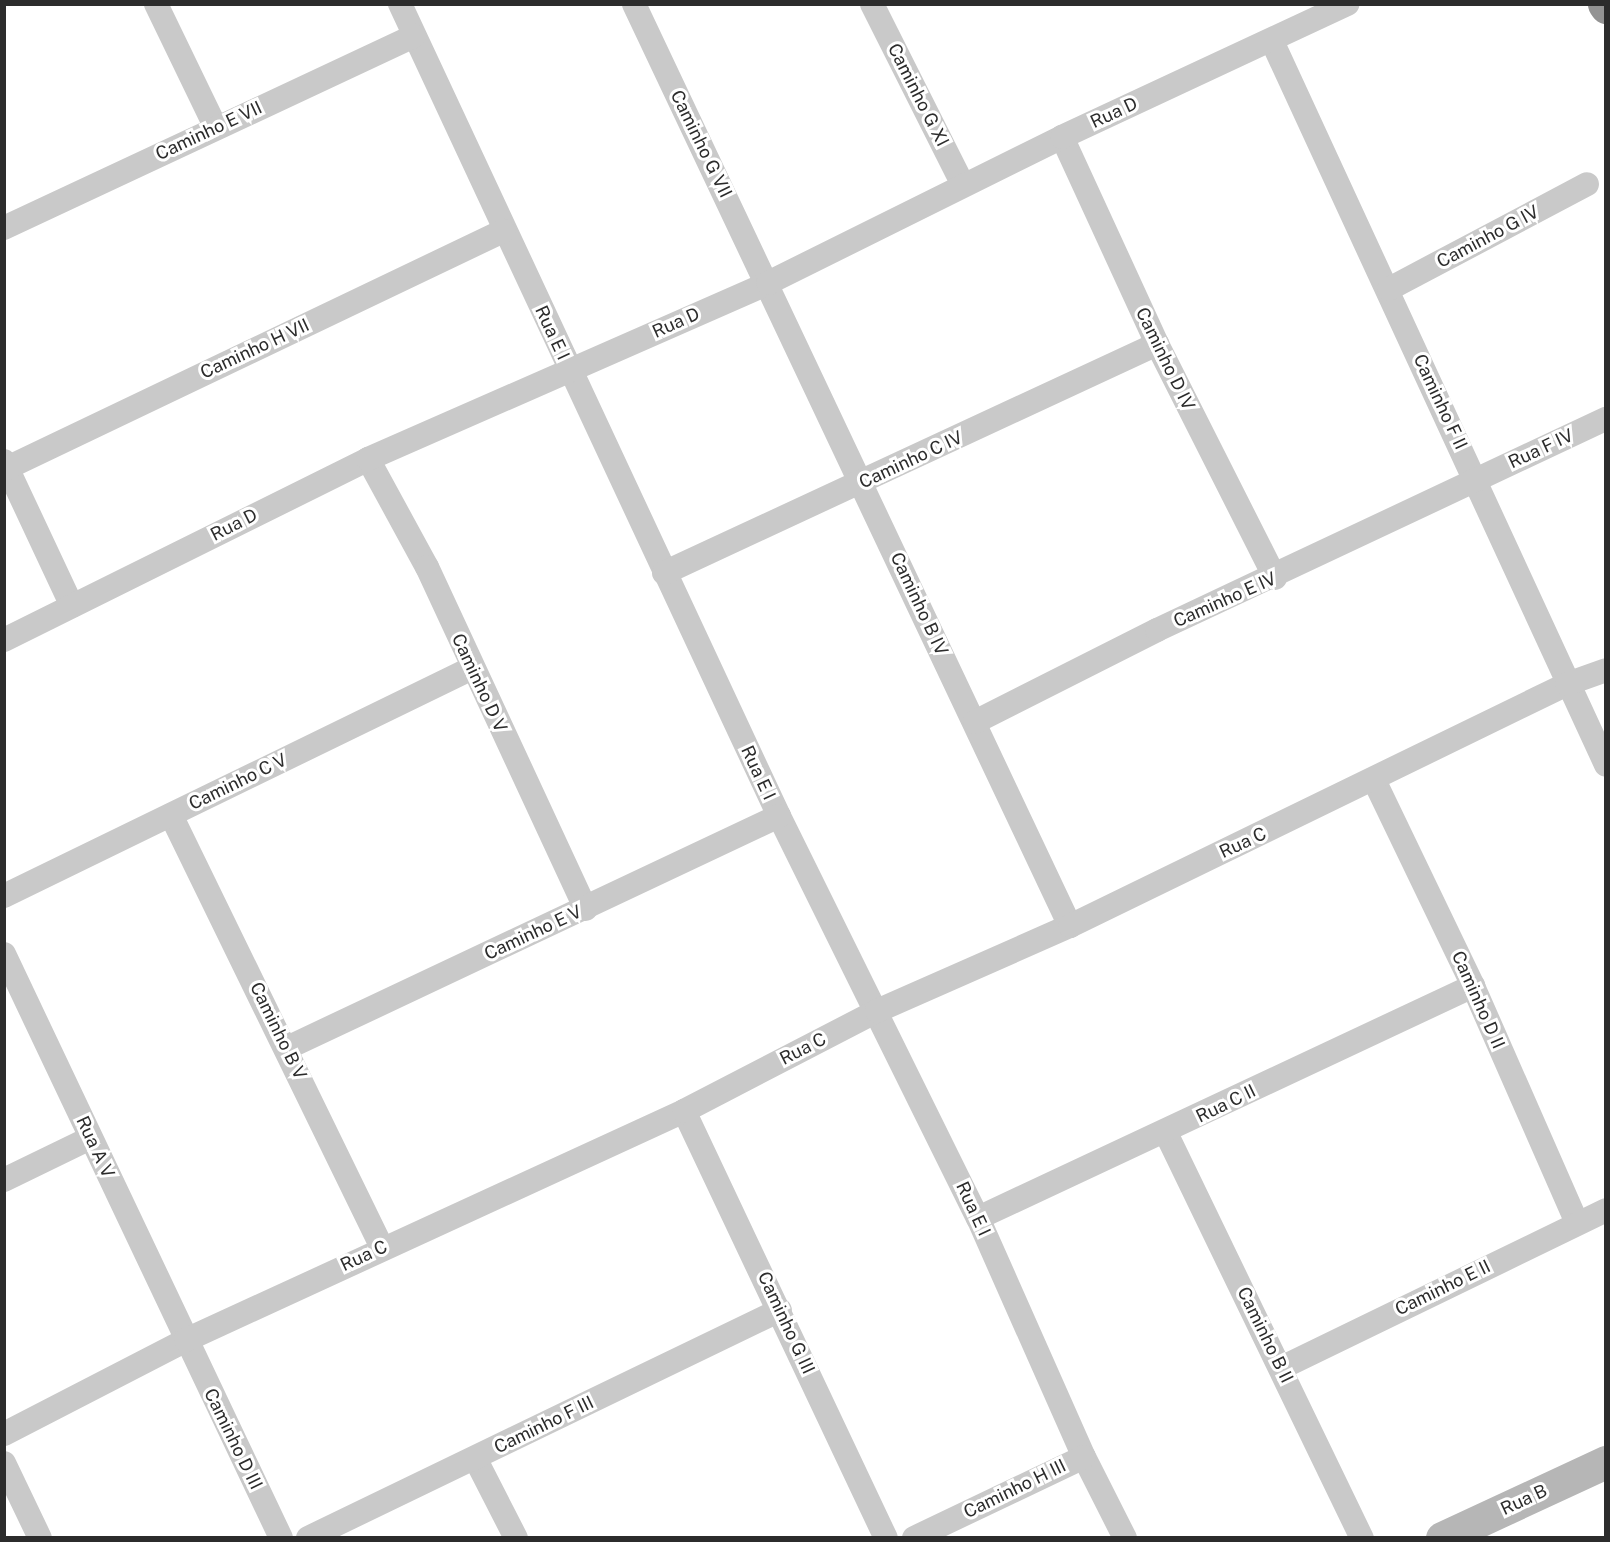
<!DOCTYPE html>
<html>
<head>
<meta charset="utf-8">
<style>
	body { margin:0 }
	#map { position:relative; width:1610px; height:1542px; overflow:hidden; background:#fff; font-family:"Public Sans",sans-serif }
	div>[style] { position:absolute }
	.street>* { height:24px; margin:-12px; padding:0 12px; transform-origin:12px; border-radius:12px; background:#c9c9c9 }
	.secondary>* { height:33px; margin:-16.5px; padding:0 16.5px; transform-origin:16.5px; border-radius:16.5px; background:#b6b6b6 }
	.highway>* { height:33px; margin:-16.5px; padding:0 16.5px; transform-origin:16.5px; border-radius:16.5px; background:#939393 }
	span { translate:-50% -50%; white-space:nowrap; text-align:center; line-height:1.15; -webkit-text-stroke:6px #fff; paint-order:stroke }
	.street-label { font-size:18px; color:#2c2c2c }
	.frame { position:absolute; inset:0; border:6px solid #2c2c2c; pointer-events:none }
</style>
</head>
<body>
<div id="map">
	<div class="street">
		<i style="left:156px;top:4px;width:138px;rotate:64.2deg"></i>
		<i style="left:400px;top:4px;width:896px;rotate:64.98deg"></i>
		<i style="left:779px;top:816px;width:449px;rotate:63.7deg"></i>
		<i style="left:978px;top:1218px;width:261px;rotate:66.1deg"></i>
		<i style="left:1084px;top:1457px;width:91px;rotate:63.2deg"></i>
		<i style="left:634px;top:4px;width:1020px;rotate:64.69deg"></i>
		<i style="left:872px;top:4px;width:203px;rotate:63.3deg"></i>
		<i style="left:1272px;top:41px;width:797px;rotate:65.23deg"></i>
		<i style="left:1062px;top:137px;width:228px;rotate:65.3deg"></i>
		<i style="left:1157px;top:344px;width:262px;rotate:63.2deg"></i>
		<i style="left:4px;top:228px;width:453px;rotate:-25.1deg"></i>
		<i style="left:1389px;top:289px;width:224px;rotate:-27.9deg"></i>
		<i style="left:368px;top:459px;width:123px;rotate:61.4deg"></i>
		<i style="left:427px;top:567px;width:377px;rotate:65.1deg"></i>
		<i style="left:4px;top:461px;width:160px;rotate:64.9deg"></i>
		<i style="left:7px;top:468px;width:550px;rotate:-25.54deg"></i>
		<i style="left:664px;top:573px;width:544px;rotate:-24.92deg"></i>
		<i style="left:4px;top:640px;width:407px;rotate:-26.4deg"></i>
		<i style="left:368px;top:459px;width:437px;rotate:-23.7deg"></i>
		<i style="left:768px;top:283px;width:328px;rotate:-26.4deg"></i>
		<i style="left:1062px;top:137px;width:315px;rotate:-25deg"></i>
		<i style="left:975px;top:722px;width:204px;rotate:-26.8deg"></i>
		<i style="left:1157px;top:630px;width:496px;rotate:-25.2deg"></i>
		<i style="left:1374px;top:780px;width:229px;rotate:64.3deg"></i>
		<i style="left:1473px;top:986px;width:259px;rotate:66.3deg"></i>
		<i style="left:171px;top:815px;width:482px;rotate:64deg"></i>
		<i style="left:4px;top:896px;width:521px;rotate:-25.97deg"></i>
		<i style="left:4px;top:954px;width:646px;rotate:64.62deg"></i>
		<i style="left:287px;top:1048px;width:544px;rotate:-25.25deg"></i>
		<i style="left:684px;top:1111px;width:472px;rotate:64.7deg"></i>
		<i style="left:1166px;top:1133px;width:450px;rotate:64.2deg"></i>
		<i style="left:4px;top:1180px;width:96px;rotate:-26deg"></i>
		<i style="left:978px;top:1218px;width:547px;rotate:-25.11deg"></i>
		<i style="left:1281px;top:1368px;width:361px;rotate:-25.9deg"></i>
		<i style="left:4px;top:1434px;width:205px;rotate:-27.3deg"></i>
		<i style="left:186px;top:1340px;width:548px;rotate:-24.69deg"></i>
		<i style="left:684px;top:1111px;width:217px;rotate:-27.4deg"></i>
		<i style="left:877px;top:1011px;width:211px;rotate:-23.8deg"></i>
		<i style="left:1070px;top:926px;width:553px;rotate:-25.96deg"></i>
		<i style="left:1567px;top:684px;width:41px;rotate:-19.7deg"></i>
		<i style="left:475px;top:1458px;width:90px;rotate:62.9deg"></i>
		<i style="left:4px;top:1463px;width:83px;rotate:64.4deg"></i>
		<i style="left:308px;top:1538px;width:524px;rotate:-25.78deg"></i>
		<i style="left:914px;top:1538px;width:188px;rotate:-25.5deg"></i>
	</div>
	<div class="secondary">
		<i style="left:1442px;top:1538px;width:181px;rotate:-24.9deg"></i>
	</div>
	<div class="highway">
		<i style="left:1604px;top:4px;width:4px;rotate:56deg"></i>
	</div>
	<div class="street-label">
		<span style="left:918px;top:95px;rotate:63deg">Caminho G XI</span>
		<span style="left:1114px;top:113px;rotate:-25deg">Rua D</span>
		<span style="left:209px;top:131px;rotate:-25deg">Caminho E VII</span>
		<span style="left:701px;top:144px;rotate:64deg">Caminho G VII</span>
		<span style="left:1488px;top:237px;rotate:-28deg">Caminho G IV</span>
		<span style="left:676px;top:323px;rotate:-24deg">Rua D</span>
		<span style="left:552px;top:333px;rotate:65deg">Rua E I</span>
		<span style="left:255px;top:349px;rotate:-25deg">Caminho H VII</span>
		<span style="left:1165px;top:359px;rotate:64deg">Caminho D IV</span>
		<span style="left:1440px;top:402px;rotate:65deg">Caminho F II</span>
		<span style="left:1541px;top:449px;rotate:-25deg">Rua F IV</span>
		<span style="left:911px;top:460px;rotate:-25deg">Caminho C IV</span>
		<span style="left:234px;top:525px;rotate:-27deg">Rua D</span>
		<span style="left:1225px;top:600px;rotate:-24deg">Caminho E IV</span>
		<span style="left:919px;top:604px;rotate:65deg">Caminho B IV</span>
		<span style="left:479px;top:683px;rotate:65deg">Caminho D V</span>
		<span style="left:758px;top:773px;rotate:65deg">Rua E I</span>
		<span style="left:238px;top:782px;rotate:-26deg">Caminho C V</span>
		<span style="left:1243px;top:843px;rotate:-25deg">Rua C</span>
		<span style="left:533px;top:933px;rotate:-25deg">Caminho E V</span>
		<span style="left:1478px;top:1000px;rotate:66deg">Caminho D II</span>
		<span style="left:278px;top:1031px;rotate:64deg">Caminho B V</span>
		<span style="left:803px;top:1049px;rotate:-27deg">Rua C</span>
		<span style="left:1226px;top:1104px;rotate:-26deg">Rua C II</span>
		<span style="left:95px;top:1147px;rotate:65deg">Rua A V</span>
		<span style="left:973px;top:1209px;rotate:65deg">Rua E I</span>
		<span style="left:364px;top:1256px;rotate:-25deg">Rua C</span>
		<span style="left:1443px;top:1288px;rotate:-26deg">Caminho E II</span>
		<span style="left:786px;top:1323px;rotate:65deg">Caminho G III</span>
		<span style="left:1265px;top:1335px;rotate:64deg">Caminho B II</span>
		<span style="left:544px;top:1425px;rotate:-26deg">Caminho F III</span>
		<span style="left:233px;top:1439px;rotate:64deg">Caminho D III</span>
		<span style="left:1015px;top:1489px;rotate:-26deg">Caminho H III</span>
		<span style="left:1524px;top:1500px;rotate:-25deg">Rua B</span>
	</div>
	<div class="frame"></div>
</div>
</body>
</html>
